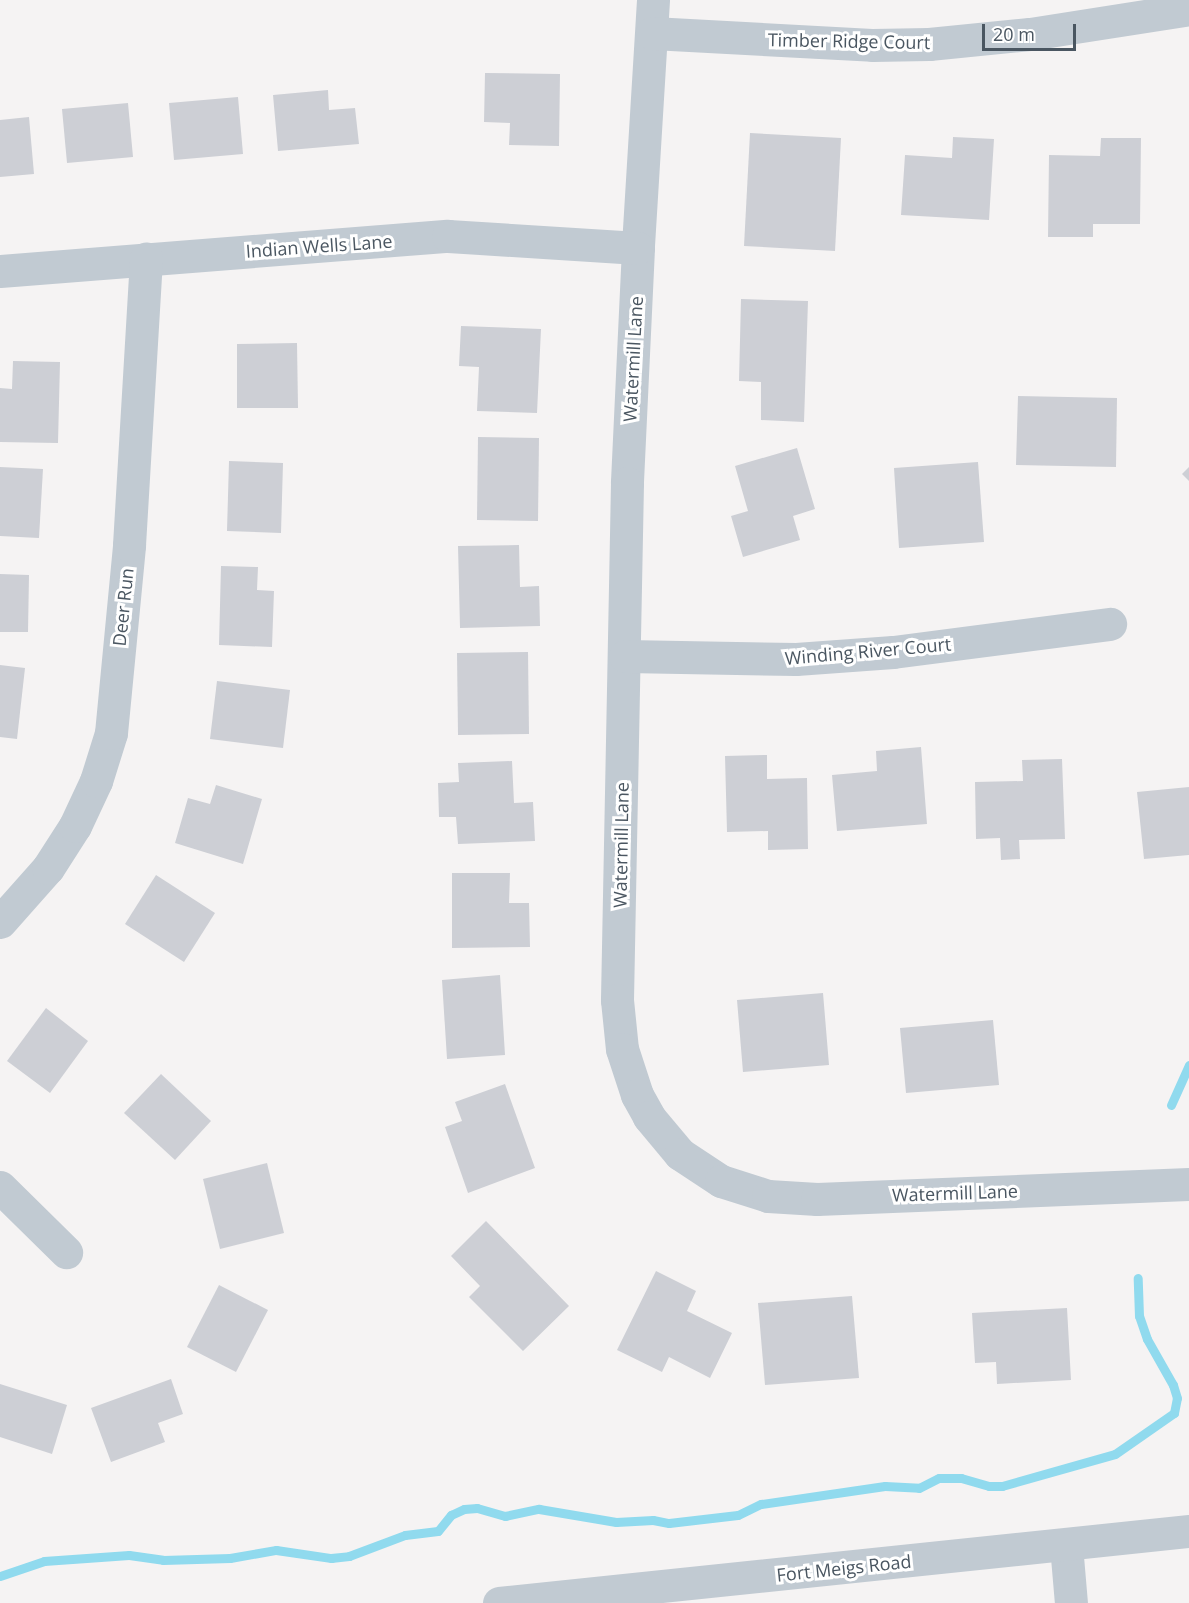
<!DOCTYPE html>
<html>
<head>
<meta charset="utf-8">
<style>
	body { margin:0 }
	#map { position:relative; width:1189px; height:1603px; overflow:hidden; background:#f5f3f3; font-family:"Open Sans",sans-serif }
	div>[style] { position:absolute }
	.stream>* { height:9px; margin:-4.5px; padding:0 4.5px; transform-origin:4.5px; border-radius:4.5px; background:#90daee }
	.building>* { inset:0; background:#cdcfd5 }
	.minor>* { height:33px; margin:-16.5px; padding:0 16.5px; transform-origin:16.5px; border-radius:16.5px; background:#c1cad2 }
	span { translate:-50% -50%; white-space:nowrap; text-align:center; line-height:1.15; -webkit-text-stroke:6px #fff; paint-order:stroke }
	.street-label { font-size:18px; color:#4a5661 }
	.scale { position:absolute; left:982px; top:24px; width:94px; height:27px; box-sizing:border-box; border:3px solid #4a5661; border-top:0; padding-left:8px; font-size:18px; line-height:21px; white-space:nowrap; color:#4a5661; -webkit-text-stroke:4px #fff; paint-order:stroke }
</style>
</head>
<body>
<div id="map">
	<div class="stream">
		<i style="left:1171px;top:1105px;width:44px;rotate:-65.8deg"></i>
		<i style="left:0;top:1576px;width:46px;rotate:-18.8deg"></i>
		<i style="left:44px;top:1561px;width:85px;rotate:-4deg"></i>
		<i style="left:129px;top:1555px;width:34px;rotate:8deg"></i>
		<i style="left:163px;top:1560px;width:67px;rotate:-1.7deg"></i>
		<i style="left:230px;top:1558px;width:47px;rotate:-9.9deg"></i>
		<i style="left:276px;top:1550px;width:56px;rotate:8.3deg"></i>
		<i style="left:331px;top:1558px;width:18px;rotate:-6deg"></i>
		<i style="left:349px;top:1556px;width:60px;rotate:-20.6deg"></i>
		<i style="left:405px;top:1535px;width:33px;rotate:-7deg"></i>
		<i style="left:438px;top:1531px;width:21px;rotate:-51deg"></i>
		<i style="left:451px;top:1515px;width:14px;rotate:-25deg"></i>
		<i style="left:464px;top:1509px;width:13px;rotate:-4deg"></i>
		<i style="left:477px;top:1508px;width:29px;rotate:16deg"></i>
		<i style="left:505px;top:1516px;width:35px;rotate:-12deg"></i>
		<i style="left:539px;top:1509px;width:78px;rotate:9.6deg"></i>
		<i style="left:616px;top:1522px;width:37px;rotate:-3deg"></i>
		<i style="left:653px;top:1520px;width:16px;rotate:11deg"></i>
		<i style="left:669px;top:1523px;width:69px;rotate:-6.6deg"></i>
		<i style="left:738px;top:1515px;width:25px;rotate:-26deg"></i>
		<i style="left:761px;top:1504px;width:125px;rotate:-8.3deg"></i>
		<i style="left:885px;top:1486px;width:34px;rotate:3deg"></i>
		<i style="left:919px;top:1488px;width:22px;rotate:-27deg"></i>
		<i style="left:939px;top:1478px;width:22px"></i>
		<i style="left:961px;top:1478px;width:29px;rotate:16deg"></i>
		<i style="left:989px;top:1486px;width:13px"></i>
		<i style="left:1002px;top:1486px;width:117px;rotate:-15.8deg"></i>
		<i style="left:1115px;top:1454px;width:72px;rotate:-34.8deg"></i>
		<i style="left:1174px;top:1413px;width:15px;rotate:-79deg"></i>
		<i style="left:1177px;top:1398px;width:14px;rotate:-107deg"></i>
		<i style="left:1173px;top:1385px;width:53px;rotate:-119.5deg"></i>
		<i style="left:1147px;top:1339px;width:24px;rotate:-109deg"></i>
		<i style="left:1139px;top:1316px;width:38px;rotate:-92deg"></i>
	</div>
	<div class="building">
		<i style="clip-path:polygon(485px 73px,560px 74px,559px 146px,509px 145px,510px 123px,484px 122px)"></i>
		<i style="clip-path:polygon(328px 90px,329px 110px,355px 108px,359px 144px,278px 151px,273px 95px)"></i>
		<i style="clip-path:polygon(238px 97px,243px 154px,174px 160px,169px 103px)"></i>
		<i style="clip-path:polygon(128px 103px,133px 157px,67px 163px,62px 109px)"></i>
		<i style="clip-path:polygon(29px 117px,34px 174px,0 177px,0 120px)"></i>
		<i style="clip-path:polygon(750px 133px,841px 138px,835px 251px,744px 246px)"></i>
		<i style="clip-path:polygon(953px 137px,994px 139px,989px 220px,901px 215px,905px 155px,952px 158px)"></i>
		<i style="clip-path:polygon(1101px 138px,1141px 138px,1140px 224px,1093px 224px,1093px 237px,1048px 237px,1049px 155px,1100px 156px)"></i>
		<i style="clip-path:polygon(741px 299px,808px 301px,804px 422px,761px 420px,761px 382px,739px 381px)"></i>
		<i style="clip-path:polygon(461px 326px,541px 329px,537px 413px,477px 411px,479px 367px,459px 366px)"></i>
		<i style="clip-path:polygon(297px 343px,298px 408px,237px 408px,237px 344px)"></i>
		<i style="clip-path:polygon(13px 361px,60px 362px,58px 443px,0 442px,0 388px,12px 389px)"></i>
		<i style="clip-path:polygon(1018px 396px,1117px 398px,1116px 467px,1016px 465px)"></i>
		<i style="clip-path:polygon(478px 437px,539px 438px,538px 521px,477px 520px)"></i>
		<i style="clip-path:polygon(797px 448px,815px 509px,793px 516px,800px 540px,743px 557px,731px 516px,748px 511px,735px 466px)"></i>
		<i style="clip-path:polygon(229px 461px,283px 463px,281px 533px,227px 531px)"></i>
		<i style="clip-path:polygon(978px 462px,984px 542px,899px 548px,894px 468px)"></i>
		<i style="clip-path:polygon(0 467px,43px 469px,39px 538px,0 536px)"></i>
		<i style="clip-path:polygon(1189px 467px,1189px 481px,1182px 474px)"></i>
		<i style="clip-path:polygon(519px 545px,520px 587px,539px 586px,540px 626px,460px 628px,458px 546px)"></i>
		<i style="clip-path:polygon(221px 566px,258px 567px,257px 590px,274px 591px,272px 647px,219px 645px)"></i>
		<i style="clip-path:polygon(0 574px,29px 575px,28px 632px,0 632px)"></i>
		<i style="clip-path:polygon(528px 652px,529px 734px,458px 735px,457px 653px)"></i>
		<i style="clip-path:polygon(0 665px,25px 668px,17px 739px,0 737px)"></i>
		<i style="clip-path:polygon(217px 681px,290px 690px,283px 748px,210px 739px)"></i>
		<i style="clip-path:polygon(921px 747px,927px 824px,837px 831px,832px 775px,877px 771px,876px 751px)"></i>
		<i style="clip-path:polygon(767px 755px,767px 779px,807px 778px,808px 849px,768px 850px,768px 831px,727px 832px,725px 756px)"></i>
		<i style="clip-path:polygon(1062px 759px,1065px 839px,1019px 840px,1020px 859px,1001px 860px,1000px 838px,976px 839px,975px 782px,1023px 781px,1022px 760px)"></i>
		<i style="clip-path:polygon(512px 761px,514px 803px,533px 802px,535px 841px,458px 844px,456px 817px,439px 817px,438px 783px,459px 782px,458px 763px)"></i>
		<i style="clip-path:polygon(216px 785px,262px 799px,243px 864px,175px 843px,188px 798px,210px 804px)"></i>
		<i style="clip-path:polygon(1189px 787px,1189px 855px,1144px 859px,1137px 792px)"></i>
		<i style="clip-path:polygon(452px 873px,510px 873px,509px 903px,529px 903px,530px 947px,452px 948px)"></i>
		<i style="clip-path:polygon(156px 875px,215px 913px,184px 962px,125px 924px)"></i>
		<i style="clip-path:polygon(500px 975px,505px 1055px,447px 1059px,442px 980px)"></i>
		<i style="clip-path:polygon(823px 993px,829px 1065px,743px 1072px,737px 1000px)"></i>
		<i style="clip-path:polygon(46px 1008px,88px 1041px,50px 1093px,7px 1061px)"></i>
		<i style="clip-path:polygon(993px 1020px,999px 1085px,906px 1093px,900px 1028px)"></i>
		<i style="clip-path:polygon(161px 1074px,211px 1121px,175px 1160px,124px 1113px)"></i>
		<i style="clip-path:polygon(505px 1084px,535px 1168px,468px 1193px,445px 1127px,462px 1121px,455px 1102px)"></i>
		<i style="clip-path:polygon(267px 1163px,284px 1233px,220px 1249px,203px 1179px)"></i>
		<i style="clip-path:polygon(486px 1221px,569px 1306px,523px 1351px,469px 1297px,480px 1286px,451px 1256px)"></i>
		<i style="clip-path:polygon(656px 1271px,696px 1291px,687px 1311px,732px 1333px,710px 1378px,669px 1357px,662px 1372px,617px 1350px)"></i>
		<i style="clip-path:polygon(219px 1285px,268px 1310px,236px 1372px,187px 1347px)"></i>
		<i style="clip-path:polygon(852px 1296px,859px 1378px,765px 1385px,758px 1303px)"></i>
		<i style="clip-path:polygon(1067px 1308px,1071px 1380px,997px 1384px,996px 1362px,975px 1363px,972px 1313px)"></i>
		<i style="clip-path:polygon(171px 1379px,183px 1414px,158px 1423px,165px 1442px,111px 1462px,91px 1408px)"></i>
		<i style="clip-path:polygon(0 1384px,67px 1405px,52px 1454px,0 1437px)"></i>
	</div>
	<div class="minor">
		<i style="left:653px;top:0;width:248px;rotate:93.5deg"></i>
		<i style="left:638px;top:248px;width:235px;rotate:92.7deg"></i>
		<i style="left:627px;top:483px;width:517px;rotate:91.11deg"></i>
		<i style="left:617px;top:1000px;width:49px;rotate:84.2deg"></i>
		<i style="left:622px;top:1049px;width:48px;rotate:71.9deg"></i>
		<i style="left:637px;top:1095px;width:25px;rotate:61deg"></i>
		<i style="left:649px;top:1117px;width:48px;rotate:50deg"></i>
		<i style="left:680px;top:1154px;width:49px;rotate:33.4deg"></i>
		<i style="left:721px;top:1181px;width:49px;rotate:17.7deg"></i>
		<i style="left:768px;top:1196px;width:49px;rotate:3.5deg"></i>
		<i style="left:817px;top:1199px;width:372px;rotate:-2.3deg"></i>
		<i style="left:652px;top:33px;width:220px;rotate:3.1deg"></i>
		<i style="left:872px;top:45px;width:57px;rotate:-1deg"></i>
		<i style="left:929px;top:44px;width:101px;rotate:-5.7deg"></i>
		<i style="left:1030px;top:34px;width:161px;rotate:-8.9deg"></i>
		<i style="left:0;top:271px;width:449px;rotate:-4.5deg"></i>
		<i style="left:448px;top:236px;width:190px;rotate:3.6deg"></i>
		<i style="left:625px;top:656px;width:171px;rotate:1deg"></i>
		<i style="left:796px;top:659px;width:97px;rotate:-4.1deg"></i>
		<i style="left:893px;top:652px;width:219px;rotate:-7.4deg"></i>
		<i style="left:0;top:922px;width:72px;rotate:-48.4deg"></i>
		<i style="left:48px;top:868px;width:50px;rotate:-57.3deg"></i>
		<i style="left:75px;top:826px;width:50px;rotate:-65deg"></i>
		<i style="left:96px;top:781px;width:50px;rotate:-72.6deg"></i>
		<i style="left:111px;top:733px;width:189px;rotate:-84.5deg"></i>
		<i style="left:129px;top:545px;width:287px;rotate:-86.6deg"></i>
		<i style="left:0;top:1187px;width:93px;rotate:44.6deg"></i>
		<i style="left:1066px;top:1545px;width:58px;rotate:85.1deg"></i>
		<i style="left:499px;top:1603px;width:694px;rotate:-5.96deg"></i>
	</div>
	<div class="street-label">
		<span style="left:849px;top:41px;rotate:1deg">Timber Ridge Court</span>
		<span style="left:319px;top:246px;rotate:-4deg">Indian Wells Lane</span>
		<span style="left:633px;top:359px;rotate:-87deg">Watermill Lane</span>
		<span style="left:123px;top:607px;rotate:-84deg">Deer Run</span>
		<span style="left:868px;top:651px;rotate:-5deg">Winding River Court</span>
		<span style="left:621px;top:845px;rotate:-89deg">Watermill Lane</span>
		<span style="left:955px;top:1193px;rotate:-2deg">Watermill Lane</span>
		<span style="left:844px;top:1568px;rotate:-6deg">Fort Meigs Road</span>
	</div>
	<div class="scale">20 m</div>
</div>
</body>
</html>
